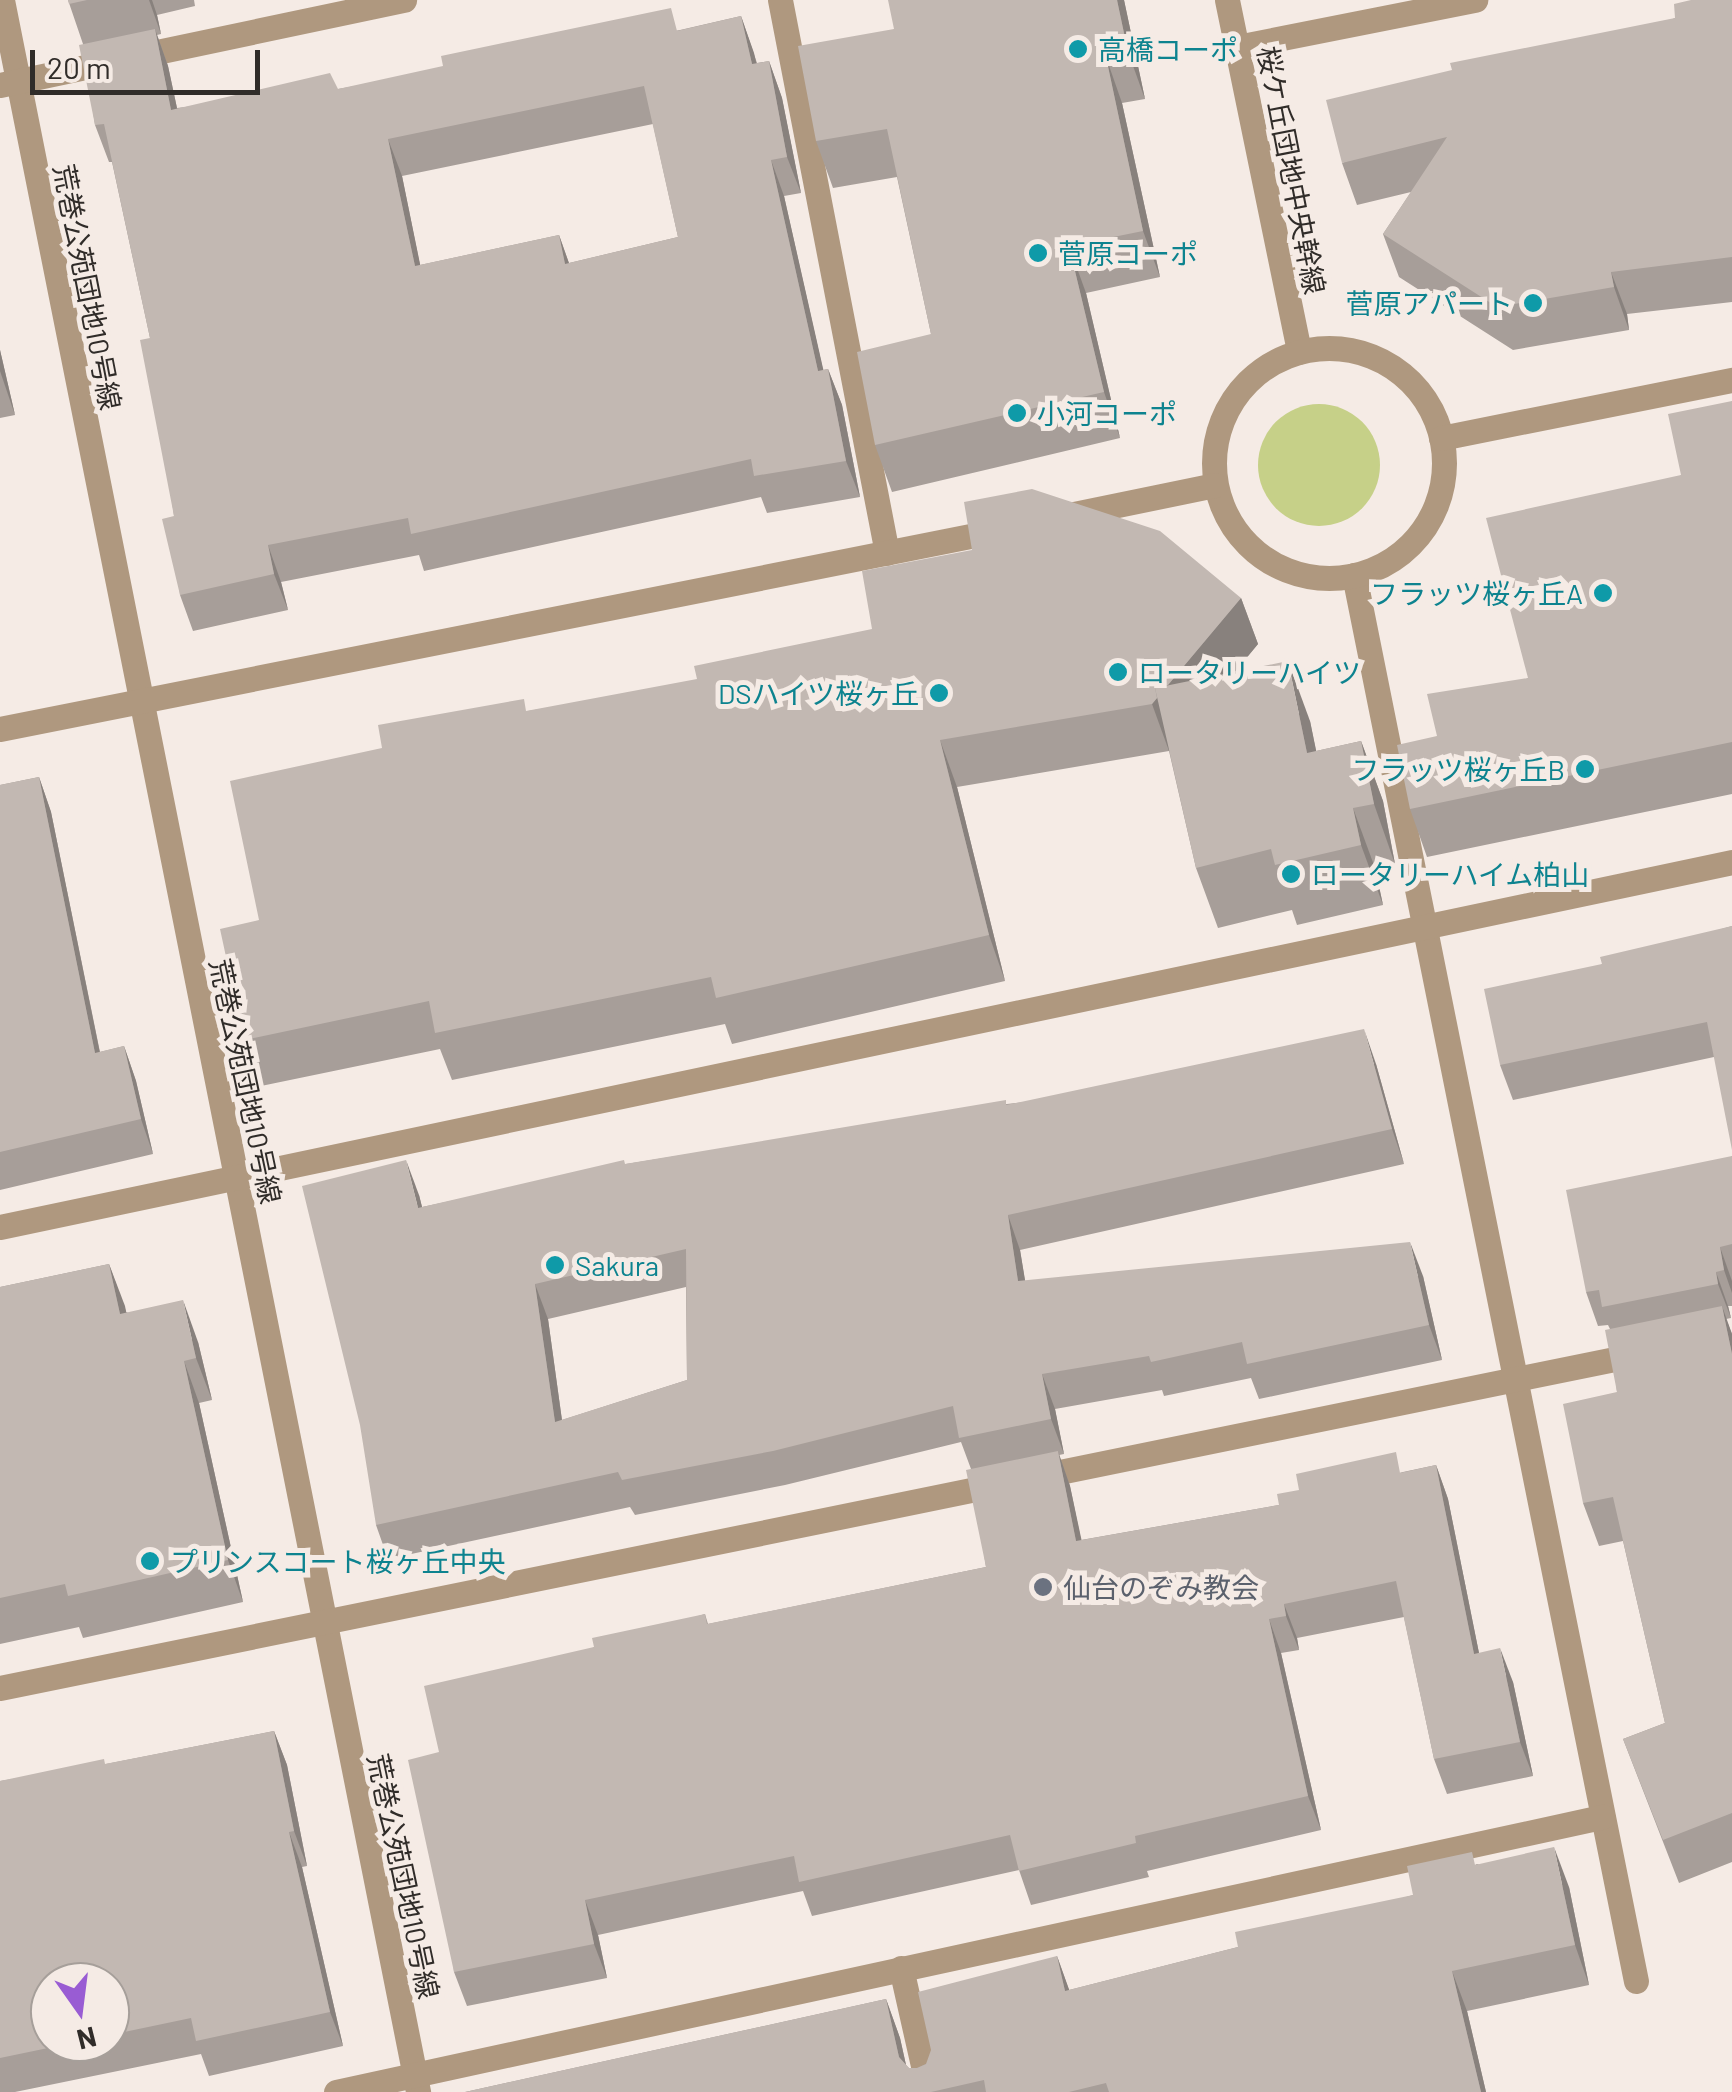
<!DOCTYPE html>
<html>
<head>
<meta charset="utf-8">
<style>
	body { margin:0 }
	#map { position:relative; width:1732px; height:2092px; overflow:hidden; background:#f5ebe5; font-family:Barlow,"Noto Sans JP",sans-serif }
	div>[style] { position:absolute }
	.green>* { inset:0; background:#c6d088 }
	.round { border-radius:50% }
	.service>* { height:25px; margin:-12.5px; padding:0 12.5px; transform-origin:12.5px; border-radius:12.5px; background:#af987f }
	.minor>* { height:25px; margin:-12.5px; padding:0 12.5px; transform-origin:12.5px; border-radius:12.5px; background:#af987f }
	.tertiary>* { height:25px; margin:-12.5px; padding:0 12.5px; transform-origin:12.5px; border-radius:12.5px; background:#af987f }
	.tertiary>.ring { margin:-12.5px; padding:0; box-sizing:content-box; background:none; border:25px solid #af987f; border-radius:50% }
	.wall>* { inset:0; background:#a79e99 }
	.shaded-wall>* { inset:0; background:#88817d }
	.building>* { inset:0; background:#c2b8b2 }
	.dots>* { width:28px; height:28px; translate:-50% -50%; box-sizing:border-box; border:5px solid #f5ebe5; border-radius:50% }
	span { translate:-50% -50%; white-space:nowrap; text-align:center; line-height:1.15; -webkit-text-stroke:10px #f5ebe5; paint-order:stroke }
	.culture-label { font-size:28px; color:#0d838f }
	.left { translate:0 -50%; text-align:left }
	.right { translate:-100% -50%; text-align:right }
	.street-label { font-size:28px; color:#302c29 }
	.worship-label { font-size:28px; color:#5b616d }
	.north { position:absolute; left:30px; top:1962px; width:100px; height:100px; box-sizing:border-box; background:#f5ebe5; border:2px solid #a69f9a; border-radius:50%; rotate:166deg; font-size:28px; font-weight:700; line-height:40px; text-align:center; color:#302c29 }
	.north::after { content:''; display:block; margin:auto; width:35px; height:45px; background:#995cd3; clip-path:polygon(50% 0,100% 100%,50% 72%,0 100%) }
	.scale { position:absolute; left:30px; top:50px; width:230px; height:45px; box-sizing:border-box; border:5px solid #302c29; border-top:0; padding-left:12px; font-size:30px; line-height:35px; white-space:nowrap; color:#302c29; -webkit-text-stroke:8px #f5ebe5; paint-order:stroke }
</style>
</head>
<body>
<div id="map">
	<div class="green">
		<i class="round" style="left:1258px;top:404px;width:122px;height:122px"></i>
	</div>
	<div class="service">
		<i style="left:901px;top:1968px;width:127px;rotate:77.3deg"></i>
	</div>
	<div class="minor">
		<i style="left:2px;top:0;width:2133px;rotate:78.75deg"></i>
		<i style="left:780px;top:0;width:563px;rotate:79.05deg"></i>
		<i style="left:1237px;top:47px;width:243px;rotate:-11.2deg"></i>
		<i style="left:0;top:85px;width:413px;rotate:-11.9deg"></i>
		<i style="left:1354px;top:575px;width:1434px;rotate:78.66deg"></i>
		<i style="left:0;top:1227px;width:1770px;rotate:-11.9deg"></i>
		<i style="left:0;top:1688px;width:1678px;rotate:-11.52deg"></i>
		<i style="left:336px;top:2092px;width:1296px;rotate:-12.26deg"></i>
	</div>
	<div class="tertiary">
		<i style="left:1227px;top:0;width:359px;rotate:78.4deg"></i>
		<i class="ring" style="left:1214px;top:348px;width:205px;height:205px"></i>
		<i style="left:1441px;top:438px;width:297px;rotate:-11.3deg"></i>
		<i style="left:1064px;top:516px;width:154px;rotate:-11.6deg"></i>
		<i style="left:0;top:729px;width:1020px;rotate:-11.25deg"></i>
	</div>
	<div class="wall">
		<i style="clip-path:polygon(evenodd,68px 0,194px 0,195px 6px,157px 15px,161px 34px,157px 35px,168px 66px,177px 108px,338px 89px,680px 30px,741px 16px,757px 63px,769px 61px,782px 98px,801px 193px,784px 196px,823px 370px,828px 369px,842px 405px,860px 497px,767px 513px,761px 497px,424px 571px,419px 555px,281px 582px,288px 610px,193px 631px,180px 595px,174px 516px,150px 338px,112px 162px,109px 162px,95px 125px,83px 44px,68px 0,653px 124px,678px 237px,569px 263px,559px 235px,420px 265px,402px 176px,653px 124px)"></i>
		<i style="clip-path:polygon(1124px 0,1145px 99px,1122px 103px,1160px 277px,1086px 293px,1120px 438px,892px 492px,875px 445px,931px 334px,897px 177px,833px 188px,816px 141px,894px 29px)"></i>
		<i style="clip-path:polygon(1732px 0,1732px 302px,1627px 314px,1629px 330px,1513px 350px,1399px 277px,1383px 234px,1411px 192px,1357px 205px,1342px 163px,1675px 18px)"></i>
		<i style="clip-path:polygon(0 350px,15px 415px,0 418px)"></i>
		<i style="clip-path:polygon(1732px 401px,1732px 794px,1427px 857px,1410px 809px,1437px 736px,1528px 678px,1681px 475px)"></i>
		<i style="clip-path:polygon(1241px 598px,1258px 644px,1235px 672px,1310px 721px,1316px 751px,1361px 741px,1383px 801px,1395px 864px,1375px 868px,1383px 905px,1297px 925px,1292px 910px,1218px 928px,1196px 868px,1169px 751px,957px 787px,1005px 981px,732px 1044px,725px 1024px,452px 1080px,440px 1049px,261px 1086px,244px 1040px,259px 920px,528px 711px)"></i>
		<i style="clip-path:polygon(39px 777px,51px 812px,100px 1052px,124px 1046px,136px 1081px,153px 1154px,0 1190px,0 785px)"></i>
		<i style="clip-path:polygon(1732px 926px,1714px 1057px,1513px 1100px,1500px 1065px,1602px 964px)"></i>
		<i style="clip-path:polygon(evenodd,1376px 1064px,1404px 1164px,1020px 1250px,1025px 1281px,1423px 1276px,1442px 1360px,1259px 1399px,1251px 1378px,1164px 1396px,1162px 1390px,1055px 1409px,1064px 1454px,1059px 1455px,1070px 1486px,1081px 1540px,1279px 1505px,1403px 1472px,1436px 1465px,1448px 1499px,1479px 1653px,1513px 1682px,1533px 1776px,1447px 1794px,1434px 1759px,1404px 1617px,1297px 1638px,1299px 1650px,1281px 1653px,1321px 1830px,1147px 1871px,1149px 1877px,1031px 1905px,1019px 1870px,812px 1916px,803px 1891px,598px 1935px,607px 1978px,467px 2006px,454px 1972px,439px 1752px,594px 1647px,705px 1614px,708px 1624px,986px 1567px,971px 1469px,961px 1442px,785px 1485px,635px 1515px,630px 1507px,388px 1559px,376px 1525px,419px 1195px,422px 1207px,626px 1164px,1007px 1104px,1376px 1064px,686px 1287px,687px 1380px,562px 1420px,548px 1319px,686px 1287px)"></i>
		<i style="clip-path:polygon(1732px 1156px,1732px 1306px,1728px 1306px,1731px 1318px,1726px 1319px,1732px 1334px,1732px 1862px,1679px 1883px,1623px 1739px,1665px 1723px,1623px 1541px,1599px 1546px,1583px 1503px,1617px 1392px,1610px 1329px,1608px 1325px,1598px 1326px,1586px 1292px)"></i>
		<i style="clip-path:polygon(109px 1264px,126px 1312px,198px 1342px,212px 1400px,199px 1403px,243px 1602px,83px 1638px,79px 1627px,0 1644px,0 1287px)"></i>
		<i style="clip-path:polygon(evenodd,274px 1731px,287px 1765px,307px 1866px,302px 1867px,343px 2046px,209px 2076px,201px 2054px,15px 2092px,0 2092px,0 1781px,106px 1764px,274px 1731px,110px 1982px,110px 2042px,50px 2042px,110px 1982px)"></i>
		<i style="clip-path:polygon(1477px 1864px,1569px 1887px,1589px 1985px,1467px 2011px,1486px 2092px,465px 2092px,886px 1999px,900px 2038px,906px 2065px,909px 2068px,917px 2068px,926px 2064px,1057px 1956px,1069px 1990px,1238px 1947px,1413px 1895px)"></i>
	</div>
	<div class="shaded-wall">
		<i style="clip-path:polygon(149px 0,152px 0,157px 15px,161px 34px)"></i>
		<i style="clip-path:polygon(1117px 0,1124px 0,1145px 99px,1128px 52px)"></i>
		<i style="clip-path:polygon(741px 16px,754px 53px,765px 101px,752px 64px)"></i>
		<i style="clip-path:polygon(155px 29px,168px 66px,185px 146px,171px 110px)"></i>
		<i style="clip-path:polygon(1106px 57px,1122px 103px,1160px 277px,1143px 231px)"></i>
		<i style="clip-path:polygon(769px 61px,782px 98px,801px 193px,787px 157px)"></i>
		<i style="clip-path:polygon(388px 139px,402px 176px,428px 303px,415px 266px)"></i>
		<i style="clip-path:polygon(771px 160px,784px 196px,832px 408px,818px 371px)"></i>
		<i style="clip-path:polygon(559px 235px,572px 272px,565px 264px)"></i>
		<i style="clip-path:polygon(1069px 246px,1086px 293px,1120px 438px,1104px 392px)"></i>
		<i style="clip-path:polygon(1611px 272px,1627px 314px,1629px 330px,1614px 287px)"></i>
		<i style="clip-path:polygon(0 350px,15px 415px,0 371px)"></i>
		<i style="clip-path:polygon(828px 369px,842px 405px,860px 497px,846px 461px)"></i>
		<i style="clip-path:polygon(268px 545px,281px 582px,288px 610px,274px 574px)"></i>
		<i style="clip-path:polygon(1241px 598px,1258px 644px,1169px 751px,1152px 704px)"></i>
		<i style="clip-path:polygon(1288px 661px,1310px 721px,1329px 813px,1307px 753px)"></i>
		<i style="clip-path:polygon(940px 740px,957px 787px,1005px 981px,989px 935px)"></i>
		<i style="clip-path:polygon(1361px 741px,1383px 801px,1395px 864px,1374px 804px)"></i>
		<i style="clip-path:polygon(39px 777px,51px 812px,107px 1088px,95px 1053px)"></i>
		<i style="clip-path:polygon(1353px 808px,1375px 868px,1383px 905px,1361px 845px)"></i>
		<i style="clip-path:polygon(1364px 1029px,1376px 1064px,1404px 1164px,1392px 1129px)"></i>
		<i style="clip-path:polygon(124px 1046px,136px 1081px,153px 1154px,141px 1119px)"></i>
		<i style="clip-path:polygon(406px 1160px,419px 1195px,431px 1243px,418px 1208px)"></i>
		<i style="clip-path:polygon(1008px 1215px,1020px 1250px,1031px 1316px,1018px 1281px)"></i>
		<i style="clip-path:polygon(1410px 1242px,1423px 1276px,1442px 1360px,1429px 1325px)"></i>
		<i style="clip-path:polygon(1720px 1247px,1732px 1281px,1732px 1293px,1724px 1270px)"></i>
		<i style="clip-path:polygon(109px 1264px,125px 1306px,135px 1356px,120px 1314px)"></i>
		<i style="clip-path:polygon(1716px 1272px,1728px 1306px,1731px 1318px,1718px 1284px)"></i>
		<i style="clip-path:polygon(535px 1284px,548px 1319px,567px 1457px,555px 1422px)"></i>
		<i style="clip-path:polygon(183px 1300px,198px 1342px,212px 1400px,196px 1358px)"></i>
		<i style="clip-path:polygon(1722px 1306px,1732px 1334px,1732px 1354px)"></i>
		<i style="clip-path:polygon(184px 1361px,199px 1403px,243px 1602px,228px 1560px)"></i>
		<i style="clip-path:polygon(1042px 1374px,1055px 1409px,1064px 1454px,1051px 1419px)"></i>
		<i style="clip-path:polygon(1058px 1451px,1070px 1486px,1089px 1575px,1076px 1541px)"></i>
		<i style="clip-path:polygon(1436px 1465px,1448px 1499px,1486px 1688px,1474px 1654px)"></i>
		<i style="clip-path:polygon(1284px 1604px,1297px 1638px,1299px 1650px,1286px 1616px)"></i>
		<i style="clip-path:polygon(1269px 1619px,1281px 1653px,1321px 1830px,1308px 1796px)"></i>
		<i style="clip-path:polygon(1500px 1648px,1513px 1682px,1533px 1776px,1520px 1742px)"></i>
		<i style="clip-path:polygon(274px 1731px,287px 1765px,307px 1866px,294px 1831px)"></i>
		<i style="clip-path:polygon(289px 1832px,302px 1867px,343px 2046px,330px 2012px)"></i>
		<i style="clip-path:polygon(1554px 1847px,1569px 1887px,1589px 1985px,1575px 1945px)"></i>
		<i style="clip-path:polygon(585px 1900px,598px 1935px,607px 1978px,594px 1944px)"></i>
		<i style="clip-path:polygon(1057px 1956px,1071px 1995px,1065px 1991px)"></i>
		<i style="clip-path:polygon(1452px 1971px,1467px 2011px,1486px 2092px,1481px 2092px)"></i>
		<i style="clip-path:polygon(886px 1999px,900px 2038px,912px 2092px,899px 2057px)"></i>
	</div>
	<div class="building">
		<i style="clip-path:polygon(68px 0,87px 0,69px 4px)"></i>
		<i style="clip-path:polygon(888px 0,1117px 0,1128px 52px,1106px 57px,1143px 231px,1069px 246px,1104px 392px,875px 445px,857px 352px,931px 334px,887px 129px,816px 141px,798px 46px,894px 29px)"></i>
		<i style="clip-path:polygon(1691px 0,1732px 0,1732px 257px,1611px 272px,1614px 287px,1497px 307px,1383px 234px,1447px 137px,1342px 163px,1326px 100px,1452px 70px,1450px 63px,1675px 18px,1674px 4px)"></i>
		<i style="clip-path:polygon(evenodd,671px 8px,677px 31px,741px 16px,752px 64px,769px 61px,787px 157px,771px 160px,818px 371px,828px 369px,846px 461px,754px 476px,751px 459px,411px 534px,408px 518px,268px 545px,274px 574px,180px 595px,162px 519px,174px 516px,140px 340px,150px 338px,104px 124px,95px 125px,79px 45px,155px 29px,171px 110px,330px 73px,338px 89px,443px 66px,441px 56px,671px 8px,644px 86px,678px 237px,565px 264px,559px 235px,415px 266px,388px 139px,644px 86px)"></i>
		<i style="clip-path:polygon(1732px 401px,1732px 742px,1410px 809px,1397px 745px,1437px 736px,1427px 694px,1528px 678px,1486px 518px,1681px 475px,1668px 414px)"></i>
		<i style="clip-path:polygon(1032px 489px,1160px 531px,1241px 598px,1168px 685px,1155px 688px,1157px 698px,1152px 704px,940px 740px,989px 935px,716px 998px,711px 977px,435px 1033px,429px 1001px,244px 1040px,220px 929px,259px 920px,230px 781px,382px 748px,378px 725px,524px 699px,526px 711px,697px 679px,694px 666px,872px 629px,862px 571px,972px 550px,964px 502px)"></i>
		<i style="clip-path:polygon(1288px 661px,1307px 753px,1361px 741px,1374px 804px,1353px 808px,1361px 845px,1275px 865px,1271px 849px,1196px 868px,1155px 688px)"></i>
		<i style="clip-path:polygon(39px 777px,95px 1053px,124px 1046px,141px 1119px,0 1152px,0 785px)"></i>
		<i style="clip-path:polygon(1732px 926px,1732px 1150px,1707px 1022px,1500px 1065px,1484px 989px,1602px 964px,1600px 957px)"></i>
		<i style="clip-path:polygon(evenodd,1364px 1029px,1392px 1129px,1008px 1215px,1018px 1281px,1410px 1242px,1429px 1325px,1247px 1364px,1242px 1342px,1151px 1362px,1149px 1356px,1042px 1374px,1051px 1419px,959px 1438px,953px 1406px,773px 1451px,622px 1480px,618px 1472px,376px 1525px,360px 1425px,302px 1186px,406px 1160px,418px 1208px,624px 1160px,625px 1164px,1006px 1100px,1006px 1105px,1364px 1029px,686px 1249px,687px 1380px,555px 1422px,535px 1284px,686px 1249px)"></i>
		<i style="clip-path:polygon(1732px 1156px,1732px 1244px,1720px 1247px,1724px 1270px,1716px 1272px,1718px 1284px,1602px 1307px,1599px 1290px,1586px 1292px,1566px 1190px)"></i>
		<i style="clip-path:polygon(109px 1264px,120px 1314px,183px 1300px,196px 1358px,184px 1361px,228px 1560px,68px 1596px,65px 1584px,0 1598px,0 1287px)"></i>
		<i style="clip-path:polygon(1722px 1306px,1732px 1354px,1732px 1813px,1663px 1840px,1623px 1739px,1665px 1723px,1613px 1497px,1583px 1503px,1563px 1404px,1617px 1392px,1605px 1330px)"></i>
		<i style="clip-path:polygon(1058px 1451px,1076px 1541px,1279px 1505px,1277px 1494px,1299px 1490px,1296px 1474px,1396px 1452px,1400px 1473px,1436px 1465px,1474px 1654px,1500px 1648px,1520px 1742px,1434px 1759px,1396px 1581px,1284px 1604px,1286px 1616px,1269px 1619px,1308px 1796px,1135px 1836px,1136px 1843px,1019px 1871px,1010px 1835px,799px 1882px,794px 1856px,585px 1900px,594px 1944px,454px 1972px,408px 1760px,439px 1752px,424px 1686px,594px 1647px,592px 1638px,705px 1614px,707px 1624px,986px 1567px,966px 1470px)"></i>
		<i style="clip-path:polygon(274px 1731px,294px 1831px,289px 1832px,330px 2012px,196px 2041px,191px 2018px,110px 2035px,110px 1982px,50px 1982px,50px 2042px,77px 2042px,0 2058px,0 1781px,104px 1759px,105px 1764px)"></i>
		<i style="clip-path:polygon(1554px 1847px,1575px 1945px,1452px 1971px,1481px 2092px,1109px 2092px,1106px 2083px,1069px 2092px,986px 2092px,984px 2080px,931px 2092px,465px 2092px,886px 1999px,899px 2057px,909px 2068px,917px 2068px,926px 2064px,931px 2050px,918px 1992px,1057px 1956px,1065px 1991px,1238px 1947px,1235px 1932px,1413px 1895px,1407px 1866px,1472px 1852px,1475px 1865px)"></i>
	</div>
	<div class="dots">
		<i style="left:1078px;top:49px;background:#0f9aa8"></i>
		<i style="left:1038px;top:253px;background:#0f9aa8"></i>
		<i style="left:1533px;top:303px;background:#0f9aa8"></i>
		<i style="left:1017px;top:413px;background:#0f9aa8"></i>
		<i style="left:1603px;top:593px;background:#0f9aa8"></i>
		<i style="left:1118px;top:672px;background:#0f9aa8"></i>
		<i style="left:939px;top:693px;background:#0f9aa8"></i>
		<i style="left:1585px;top:769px;background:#0f9aa8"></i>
		<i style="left:1291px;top:874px;background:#0f9aa8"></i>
		<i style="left:555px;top:1265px;background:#0f9aa8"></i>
		<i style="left:150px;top:1561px;background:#0f9aa8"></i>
		<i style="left:1043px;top:1587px;background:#6b7280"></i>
	</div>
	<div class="culture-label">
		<span class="left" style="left:1098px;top:49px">高橋コーポ</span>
		<span class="left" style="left:1058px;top:253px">菅原コーポ</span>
		<span class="right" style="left:1513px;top:303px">菅原アパート</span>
		<span class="left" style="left:1037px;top:413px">小河コーポ</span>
		<span class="right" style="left:1583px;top:593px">フラッツ桜ヶ丘A</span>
		<span class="left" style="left:1138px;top:672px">ロータリーハイツ</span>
		<span class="right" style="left:919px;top:693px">DSハイツ桜ヶ丘</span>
		<span class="right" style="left:1565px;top:769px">フラッツ桜ヶ丘B</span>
		<span class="left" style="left:1311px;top:874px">ロータリーハイム柏山</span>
		<span class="left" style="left:575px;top:1265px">Sakura</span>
		<span class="left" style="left:170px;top:1561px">プリンスコート桜ヶ丘中央</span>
	</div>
	<div class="street-label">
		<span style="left:1292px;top:170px;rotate:79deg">桜ケ丘団地中央幹線</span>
		<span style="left:88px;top:287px;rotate:79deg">荒巻公苑団地10号線</span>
		<span style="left:246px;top:1081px;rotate:78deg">荒巻公苑団地10号線</span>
		<span style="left:404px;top:1876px;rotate:78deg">荒巻公苑団地10号線</span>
	</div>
	<div class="worship-label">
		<span class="left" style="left:1063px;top:1587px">仙台のぞみ教会</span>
	</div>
	<div class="north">N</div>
	<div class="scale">20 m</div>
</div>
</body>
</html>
